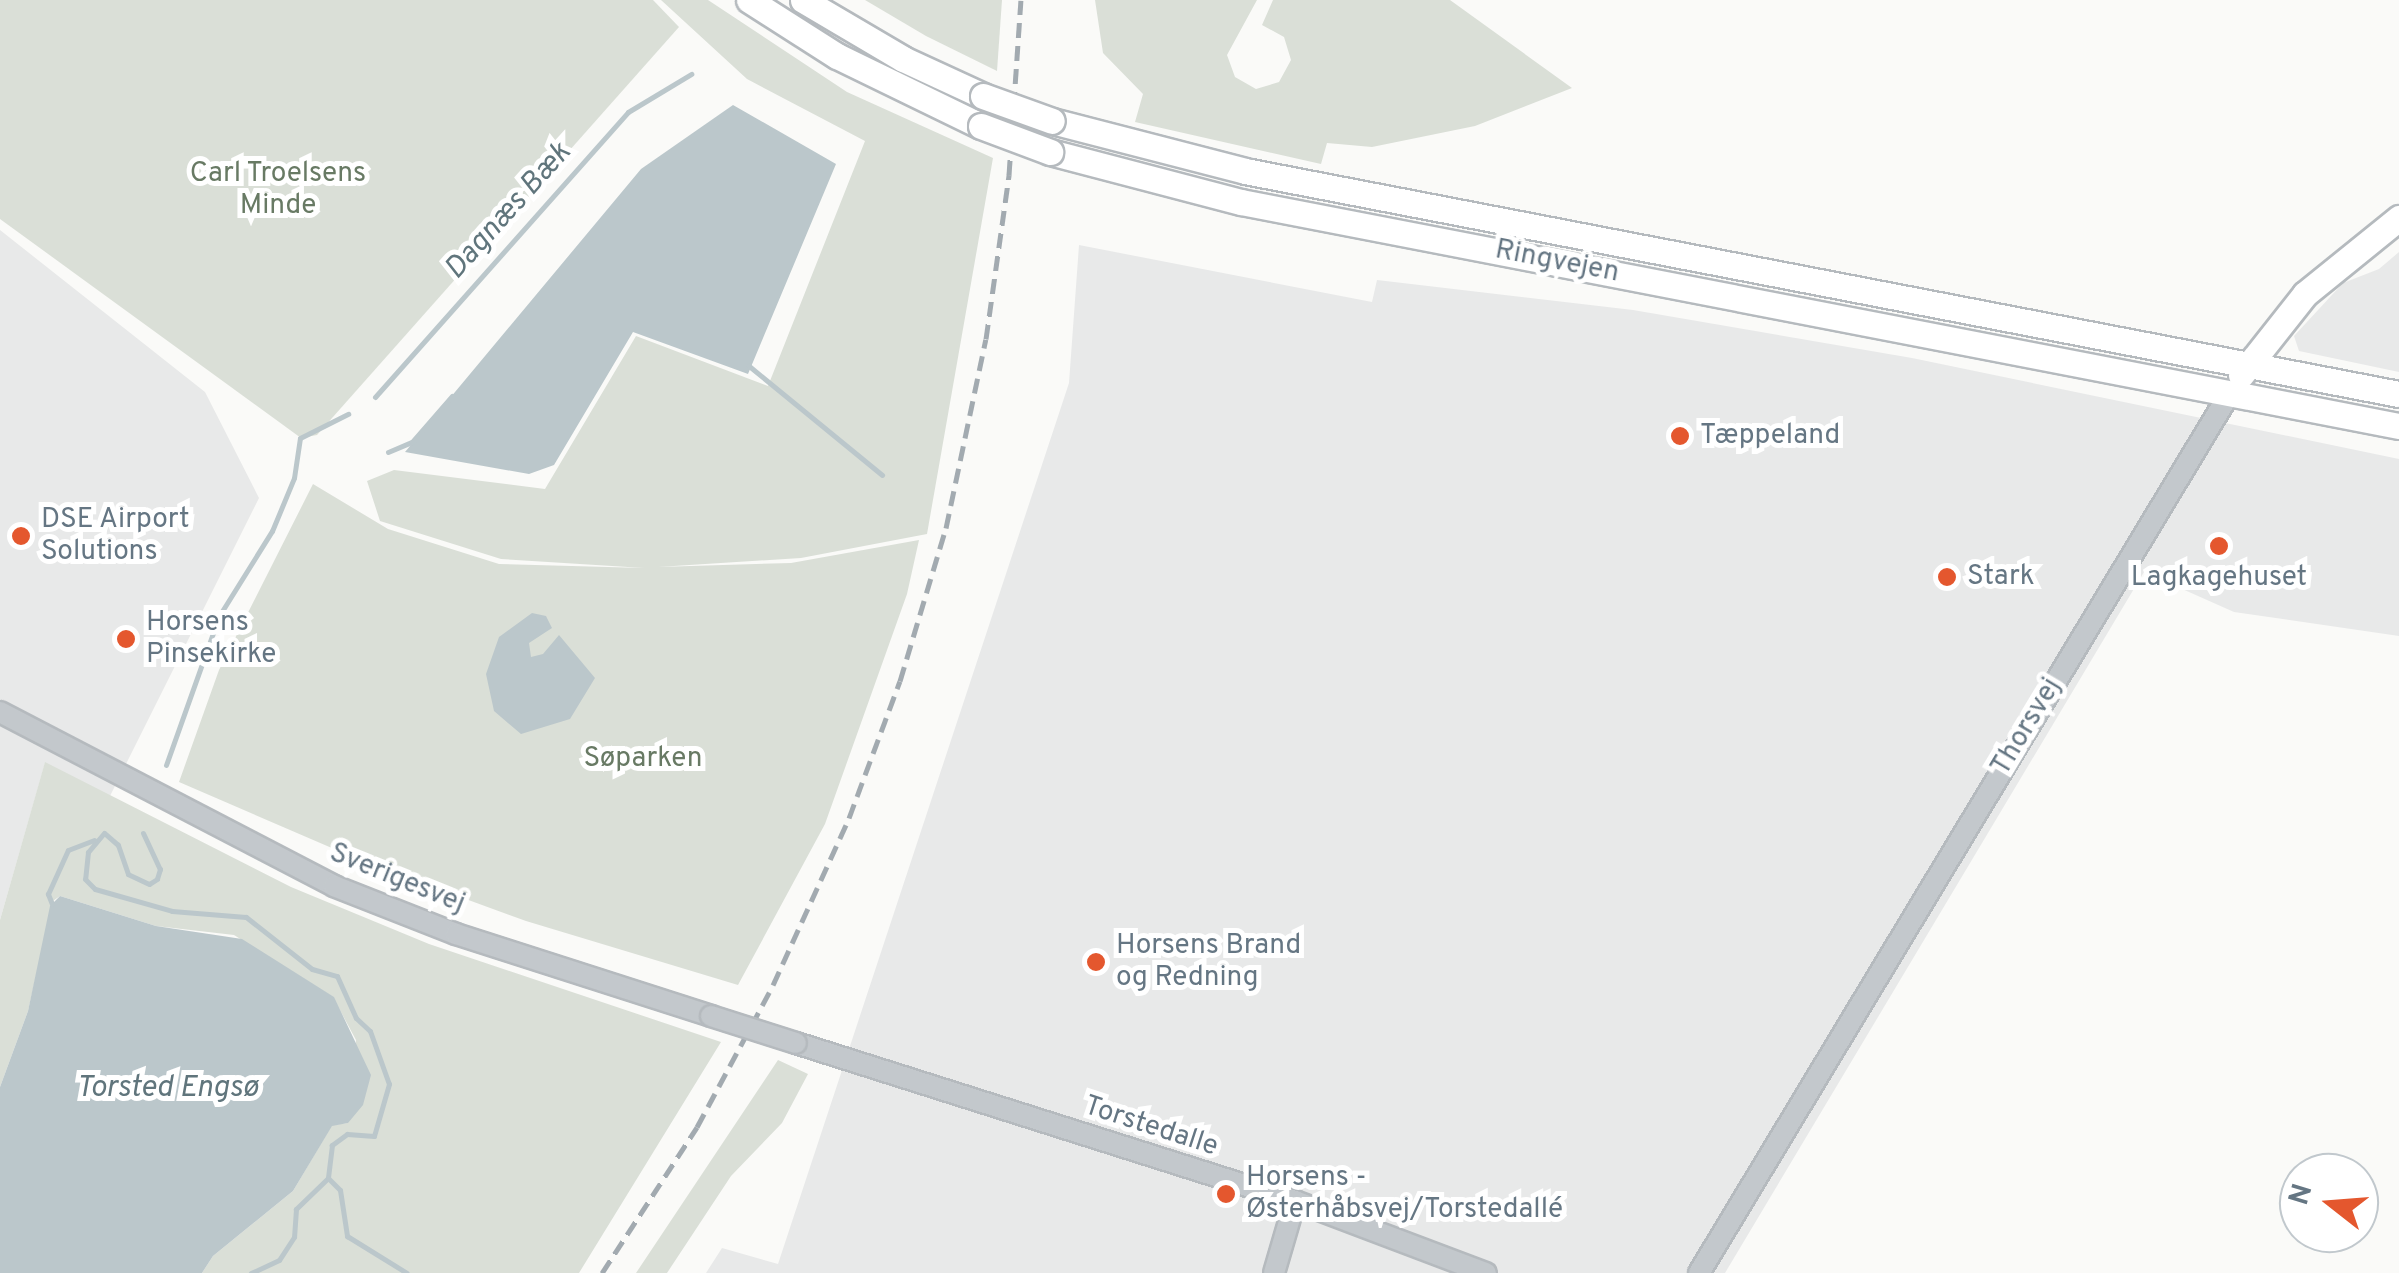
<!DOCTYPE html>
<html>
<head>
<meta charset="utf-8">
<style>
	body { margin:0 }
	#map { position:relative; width:2399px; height:1273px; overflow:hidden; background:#fafaf8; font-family:Overpass,sans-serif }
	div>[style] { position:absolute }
	.built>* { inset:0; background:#e8e9e9 }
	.green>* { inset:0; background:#dadfd7 }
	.water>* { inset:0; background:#bbc7cb }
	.stream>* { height:5px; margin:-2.5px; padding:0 2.5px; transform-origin:2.5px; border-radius:2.5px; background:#bbc7cb }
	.roads { filter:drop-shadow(2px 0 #b5babe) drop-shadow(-2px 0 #b5babe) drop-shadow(0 2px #b5babe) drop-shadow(0 -2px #b5babe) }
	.minor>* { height:20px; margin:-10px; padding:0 10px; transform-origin:10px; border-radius:10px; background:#c3c8cc }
	.major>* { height:25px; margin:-12.5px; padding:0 12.5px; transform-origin:12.5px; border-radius:12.5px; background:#fff }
	.rail>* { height:5px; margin-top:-2.5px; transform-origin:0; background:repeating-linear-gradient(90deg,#a2aab0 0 15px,transparent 0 23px) }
	.bridges { filter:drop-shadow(2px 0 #b5babe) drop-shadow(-2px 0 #b5babe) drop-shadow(0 2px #b5babe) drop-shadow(0 -2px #b5babe) }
	.minor-bridge>* { height:20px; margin:-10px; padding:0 10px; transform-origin:10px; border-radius:10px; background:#c3c8cc }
	.major-bridge>* { height:25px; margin:-12.5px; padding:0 12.5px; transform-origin:12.5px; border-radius:12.5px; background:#fff }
	.dots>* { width:28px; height:28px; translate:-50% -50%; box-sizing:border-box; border:5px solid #fff; border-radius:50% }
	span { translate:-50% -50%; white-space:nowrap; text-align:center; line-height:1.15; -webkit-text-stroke:10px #fff; paint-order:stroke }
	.park-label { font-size:28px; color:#687a64 }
	.street-label { font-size:28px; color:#657683 }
	.poi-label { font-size:28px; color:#657683 }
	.left { translate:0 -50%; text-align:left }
	.water-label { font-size:30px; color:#60757c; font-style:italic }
	.north { position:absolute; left:2279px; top:1153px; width:100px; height:100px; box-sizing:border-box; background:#fff; border:2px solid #c1c8cd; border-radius:50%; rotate:287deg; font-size:28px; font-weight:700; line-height:40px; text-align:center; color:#657683 }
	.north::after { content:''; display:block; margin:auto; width:35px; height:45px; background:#e4572e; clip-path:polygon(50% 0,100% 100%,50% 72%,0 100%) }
</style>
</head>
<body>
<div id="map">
	<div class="built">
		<i style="clip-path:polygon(0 230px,205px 392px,259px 498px,110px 796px,45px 763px,0 920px)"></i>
		<i style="clip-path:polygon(1079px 245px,1372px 302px,1377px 280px,1633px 310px,1912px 358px,2399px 459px,2399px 636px,2234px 612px,2144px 572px,1725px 1273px,706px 1273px,722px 1248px,778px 1264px,1069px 383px)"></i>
		<i style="clip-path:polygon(2399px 252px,2399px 372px,2299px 351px,2294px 336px,2343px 283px,2379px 269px)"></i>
	</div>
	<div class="green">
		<i style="clip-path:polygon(0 0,653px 0,679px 27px,317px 435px,301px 438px,0 219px)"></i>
		<i style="clip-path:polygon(661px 0,708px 0,847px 92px,993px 158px,927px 534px,801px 558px,658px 567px,791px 563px,919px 540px,907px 594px,825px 824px,738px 985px,526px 921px,362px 861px,179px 782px,219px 670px,313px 484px,388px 529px,499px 564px,644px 568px,501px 559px,380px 521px,367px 481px,394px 470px,545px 489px,636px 336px,768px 386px,865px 141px,747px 79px)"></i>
		<i style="clip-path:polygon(865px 0,1002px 0,997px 71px,926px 36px)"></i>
		<i style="clip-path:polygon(1095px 0,1257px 0,1227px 55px,1235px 77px,1256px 89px,1279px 82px,1291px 60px,1284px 37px,1262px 25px,1273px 0,1450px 0,1572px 88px,1475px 126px,1372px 147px,1327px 143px,1321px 164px,1135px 122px,1143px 94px,1103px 53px)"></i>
		<i style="clip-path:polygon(45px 762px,291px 887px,429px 944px,721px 1042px,579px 1273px,202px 1273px,213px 1256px,293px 1191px,332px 1125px,348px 1123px,356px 1040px,333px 997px,234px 935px,156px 926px,60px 896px,53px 901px,28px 1011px,0 1087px,0 920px)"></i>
		<i style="clip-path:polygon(778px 1060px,808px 1074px,782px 1123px,731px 1176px,667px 1273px,636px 1273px)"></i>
	</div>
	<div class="water">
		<i style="clip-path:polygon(733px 105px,836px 164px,748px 374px,633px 332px,554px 465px,529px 474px,405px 452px,641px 169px)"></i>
		<i style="clip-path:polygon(532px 613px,546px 616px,552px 628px,529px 643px,531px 657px,543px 654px,559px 635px,595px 678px,570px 719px,521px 734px,494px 711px,486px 674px,499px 637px)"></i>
		<i style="clip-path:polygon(60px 896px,156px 926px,242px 939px,334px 997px,371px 1075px,363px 1105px,348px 1123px,332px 1126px,293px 1191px,213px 1256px,202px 1273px,0 1273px,0 1087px,28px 1011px,50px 906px)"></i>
	</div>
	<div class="stream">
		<i style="left:749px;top:366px;width:172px;rotate:39.3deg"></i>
		<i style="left:375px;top:397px;width:381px;rotate:-48.4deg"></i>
		<i style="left:628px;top:112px;width:74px;rotate:-31.1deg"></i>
		<i style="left:388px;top:452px;width:26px;rotate:-23deg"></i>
		<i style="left:412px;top:442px;width:61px;rotate:-49deg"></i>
		<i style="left:166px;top:765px;width:158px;rotate:-70.4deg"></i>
		<i style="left:219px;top:616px;width:100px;rotate:-58.1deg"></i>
		<i style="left:272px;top:531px;width:57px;rotate:-67.5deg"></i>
		<i style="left:294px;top:478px;width:40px;rotate:-81.5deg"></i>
		<i style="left:300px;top:438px;width:54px;rotate:-26.6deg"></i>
		<i style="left:143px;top:833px;width:40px;rotate:65deg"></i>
		<i style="left:160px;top:869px;width:10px;rotate:107deg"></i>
		<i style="left:157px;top:879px;width:9px;rotate:148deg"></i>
		<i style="left:149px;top:884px;width:23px;rotate:-155deg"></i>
		<i style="left:128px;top:874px;width:31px;rotate:-109deg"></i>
		<i style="left:118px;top:845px;width:18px;rotate:-139deg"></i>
		<i style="left:104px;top:833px;width:25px;rotate:130deg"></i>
		<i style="left:88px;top:852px;width:27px;rotate:96deg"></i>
		<i style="left:85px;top:879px;width:14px;rotate:45deg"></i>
		<i style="left:95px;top:889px;width:80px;rotate:15.9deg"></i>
		<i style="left:172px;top:911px;width:74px;rotate:4.6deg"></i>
		<i style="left:246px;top:917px;width:84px;rotate:38.2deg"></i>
		<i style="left:312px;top:969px;width:26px;rotate:16deg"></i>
		<i style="left:337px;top:976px;width:46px;rotate:65.7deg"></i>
		<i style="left:356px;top:1018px;width:19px;rotate:43deg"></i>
		<i style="left:370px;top:1031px;width:56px;rotate:70.3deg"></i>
		<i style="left:389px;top:1084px;width:54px;rotate:106.1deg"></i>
		<i style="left:374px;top:1136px;width:27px;rotate:-176deg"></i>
		<i style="left:347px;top:1134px;width:19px;rotate:144deg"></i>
		<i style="left:332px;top:1145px;width:33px;rotate:97deg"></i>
		<i style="left:328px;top:1178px;width:45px;rotate:135.9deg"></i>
		<i style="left:296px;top:1209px;width:28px;rotate:94deg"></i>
		<i style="left:294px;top:1237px;width:27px;rotate:123deg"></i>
		<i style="left:279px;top:1260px;width:31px;rotate:155deg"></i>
		<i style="left:52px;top:904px;width:11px;rotate:-112deg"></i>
		<i style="left:48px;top:894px;width:48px;rotate:-65.6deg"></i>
		<i style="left:68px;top:850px;width:28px;rotate:-21deg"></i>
		<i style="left:328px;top:1178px;width:17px;rotate:45deg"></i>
		<i style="left:340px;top:1190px;width:47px;rotate:81.3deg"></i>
		<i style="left:347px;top:1236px;width:70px;rotate:31.7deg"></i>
	</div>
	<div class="roads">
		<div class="minor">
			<i style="left:0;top:712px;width:377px;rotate:27.5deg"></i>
			<i style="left:334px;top:886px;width:131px;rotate:21.5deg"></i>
			<i style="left:456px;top:934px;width:268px;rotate:17.8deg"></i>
			<i style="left:796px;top:1043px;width:523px;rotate:17.57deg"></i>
			<i style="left:1295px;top:1201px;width:204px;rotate:20.7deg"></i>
			<i style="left:1274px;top:1273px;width:75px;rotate:-73.7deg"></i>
			<i style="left:1699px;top:1273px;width:1024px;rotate:-58.9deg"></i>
		</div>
		<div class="major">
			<i style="left:749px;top:0;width:104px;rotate:32.5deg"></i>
			<i style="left:837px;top:56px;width:160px;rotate:25.9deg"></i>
			<i style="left:803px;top:0;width:116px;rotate:30.5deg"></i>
			<i style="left:903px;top:59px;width:88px;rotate:24.8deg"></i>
			<i style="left:1052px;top:121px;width:199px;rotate:14.5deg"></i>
			<i style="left:1245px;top:171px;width:1175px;rotate:10.94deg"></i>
			<i style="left:1050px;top:152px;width:197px;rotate:14.7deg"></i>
			<i style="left:1241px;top:202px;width:1179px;rotate:10.95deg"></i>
			<i style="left:2241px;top:375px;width:103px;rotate:-51.7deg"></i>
			<i style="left:2305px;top:294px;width:121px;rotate:-39deg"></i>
		</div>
	</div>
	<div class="rail">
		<i style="left:602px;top:1273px;width:174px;rotate:-56.9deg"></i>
		<i style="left:697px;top:1127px;width:161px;rotate:-61.8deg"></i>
		<i style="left:773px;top:985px;width:183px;rotate:-65.5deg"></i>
		<i style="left:849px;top:818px;width:146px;rotate:-69.6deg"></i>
		<i style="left:900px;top:681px;width:160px;rotate:-73.3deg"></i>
		<i style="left:946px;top:528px;width:193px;rotate:-78.1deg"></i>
		<i style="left:986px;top:339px;width:166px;rotate:-82deg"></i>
		<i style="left:1009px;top:175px;width:175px;rotate:-86.1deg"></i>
	</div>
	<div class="bridges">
		<div class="minor-bridge">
			<i style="left:711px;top:1016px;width:89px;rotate:17.6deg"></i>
		</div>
		<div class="major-bridge">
			<i style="left:983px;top:96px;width:73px;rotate:19.9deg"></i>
			<i style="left:981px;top:126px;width:74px;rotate:20.6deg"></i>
		</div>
	</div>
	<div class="dots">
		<i style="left:1680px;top:436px;background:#e4572e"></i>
		<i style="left:21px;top:536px;background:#e4572e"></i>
		<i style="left:2219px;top:546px;background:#e4572e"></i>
		<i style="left:1947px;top:577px;background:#e4572e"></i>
		<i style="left:126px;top:639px;background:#e4572e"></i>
		<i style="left:1096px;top:962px;background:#e4572e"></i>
		<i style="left:1226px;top:1194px;background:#e4572e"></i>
	</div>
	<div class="park-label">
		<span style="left:278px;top:190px">Carl Troelsens<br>Minde</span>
		<span style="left:643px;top:759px">Søparken</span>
	</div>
	<div class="street-label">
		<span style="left:1557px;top:262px;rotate:11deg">Ringvejen</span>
		<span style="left:2027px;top:727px;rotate:-59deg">Thorsvej</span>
		<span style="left:397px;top:879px;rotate:22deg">Sverigesvej</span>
		<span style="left:1151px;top:1127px;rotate:18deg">Torstedalle</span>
	</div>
	<div class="poi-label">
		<span class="left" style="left:1700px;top:436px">Tæppeland</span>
		<span class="left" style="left:41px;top:536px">DSE Airport<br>Solutions</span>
		<span class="left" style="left:1967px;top:577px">Stark</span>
		<span style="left:2219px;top:578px">Lagkagehuset</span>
		<span class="left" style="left:146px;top:639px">Horsens<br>Pinsekirke</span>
		<span class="left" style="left:1116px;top:962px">Horsens Brand<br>og Redning</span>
		<span class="left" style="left:1246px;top:1194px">Horsens -<br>Østerhåbsvej/Torstedallé</span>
	</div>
	<div class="water-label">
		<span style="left:509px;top:212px;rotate:-48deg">Dagnæs Bæk</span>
		<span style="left:167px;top:1089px">Torsted Engsø</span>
	</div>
	<div class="north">N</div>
</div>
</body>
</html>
